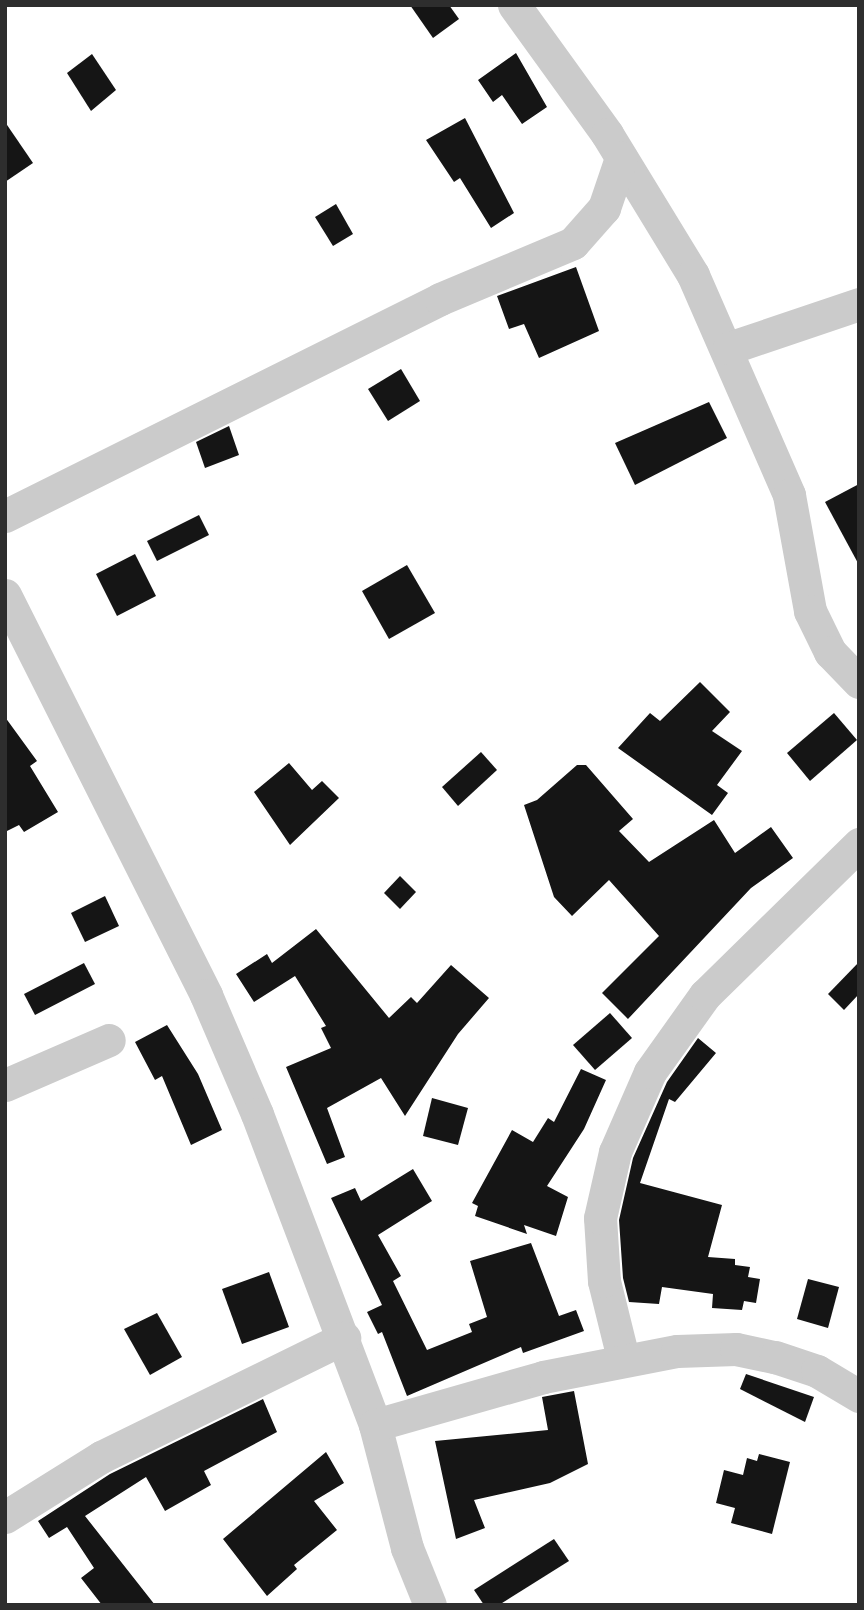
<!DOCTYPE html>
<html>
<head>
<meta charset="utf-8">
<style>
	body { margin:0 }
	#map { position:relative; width:864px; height:1610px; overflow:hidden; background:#fff; font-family:"Golos Text",sans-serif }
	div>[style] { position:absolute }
	.building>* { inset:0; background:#151515 }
	.minor>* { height:33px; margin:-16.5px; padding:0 16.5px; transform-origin:16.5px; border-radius:16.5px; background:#cbcbcb }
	span { translate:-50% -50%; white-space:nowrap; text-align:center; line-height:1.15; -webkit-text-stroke:7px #fff; paint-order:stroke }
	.frame { position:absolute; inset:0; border:7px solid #2e2e2e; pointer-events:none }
</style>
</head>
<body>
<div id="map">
	<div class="building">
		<i style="clip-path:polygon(410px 5px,449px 5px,459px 19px,433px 38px)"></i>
		<i style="clip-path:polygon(516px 53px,547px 107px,522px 124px,502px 95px,493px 102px,478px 80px)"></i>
		<i style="clip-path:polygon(92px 54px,116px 90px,91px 111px,67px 73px)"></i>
		<i style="clip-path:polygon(465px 118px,514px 213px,491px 228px,460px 178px,454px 182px,426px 140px)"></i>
		<i style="clip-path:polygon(5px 122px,33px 163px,5px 182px)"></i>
		<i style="clip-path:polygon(336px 204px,353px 234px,333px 246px,315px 217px)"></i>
		<i style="clip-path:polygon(576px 267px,599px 331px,539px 358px,524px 324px,509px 329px,497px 296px)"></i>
		<i style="clip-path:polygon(401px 369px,420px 401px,388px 421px,368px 389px)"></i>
		<i style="clip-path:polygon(709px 402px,727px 438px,635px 485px,615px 443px)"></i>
		<i style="clip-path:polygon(229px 426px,239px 455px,205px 468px,196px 442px)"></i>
		<i style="clip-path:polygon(859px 484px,859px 565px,825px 502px)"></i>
		<i style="clip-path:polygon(199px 515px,209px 535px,157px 561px,147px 541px)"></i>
		<i style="clip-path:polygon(135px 554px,156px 596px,117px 616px,96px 574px)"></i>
		<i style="clip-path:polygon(407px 565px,435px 613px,389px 639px,362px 591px)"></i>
		<i style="clip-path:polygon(700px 682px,730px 712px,712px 731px,742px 751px,717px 785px,728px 793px,712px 815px,618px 748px,650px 713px,660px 721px)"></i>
		<i style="clip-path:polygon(834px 713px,857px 740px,810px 781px,787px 753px)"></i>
		<i style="clip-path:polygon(5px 717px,37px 761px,30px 766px,58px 812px,24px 832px,19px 825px,5px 832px)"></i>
		<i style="clip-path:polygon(481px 752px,497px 770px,458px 806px,442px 787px)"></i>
		<i style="clip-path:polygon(289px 763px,312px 790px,322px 781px,339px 798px,290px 845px,254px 792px)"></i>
		<i style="clip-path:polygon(577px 765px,586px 765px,633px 819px,619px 831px,649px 862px,714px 820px,735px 853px,771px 827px,793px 858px,751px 888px,628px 1019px,602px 993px,659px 936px,609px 880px,572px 916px,554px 897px,524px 805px,537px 800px)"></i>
		<i style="clip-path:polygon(400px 876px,416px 892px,400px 909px,384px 893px)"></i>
		<i style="clip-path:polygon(105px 896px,119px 926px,85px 942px,71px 913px)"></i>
		<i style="clip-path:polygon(316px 929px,389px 1018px,411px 997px,417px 1003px,451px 965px,489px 998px,458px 1034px,405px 1116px,381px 1078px,327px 1108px,345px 1157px,327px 1164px,286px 1067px,331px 1048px,321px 1028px,326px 1026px,295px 976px,254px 1002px,236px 974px,267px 954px,272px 963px)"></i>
		<i style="clip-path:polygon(859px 962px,859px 994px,844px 1010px,828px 994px)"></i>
		<i style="clip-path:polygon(84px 963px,95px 984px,35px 1015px,24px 994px)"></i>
		<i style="clip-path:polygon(610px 1013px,632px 1038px,595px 1070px,573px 1045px)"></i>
		<i style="clip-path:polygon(167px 1025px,198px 1074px,222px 1130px,191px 1145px,162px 1076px,155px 1080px,135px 1042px)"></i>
		<i style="clip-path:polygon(698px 1038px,716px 1053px,675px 1102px,669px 1099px,640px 1183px,722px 1205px,708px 1257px,735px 1259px,735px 1265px,750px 1267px,748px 1277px,760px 1279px,756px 1303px,744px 1301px,742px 1310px,712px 1308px,713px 1294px,662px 1287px,659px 1304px,629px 1302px,623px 1278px,619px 1220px,633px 1158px,667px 1082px)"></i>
		<i style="clip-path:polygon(581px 1069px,606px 1080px,584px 1129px,547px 1186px,568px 1197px,556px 1236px,524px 1225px,527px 1234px,475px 1216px,478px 1206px,472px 1203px,512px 1130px,533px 1142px,548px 1118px,554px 1122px)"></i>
		<i style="clip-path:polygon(432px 1098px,468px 1108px,458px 1145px,423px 1136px)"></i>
		<i style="clip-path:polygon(413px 1169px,432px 1201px,378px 1235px,401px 1276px,393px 1281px,427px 1350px,472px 1332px,469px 1324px,487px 1317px,470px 1261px,531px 1243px,559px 1316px,576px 1310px,584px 1331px,523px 1353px,521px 1347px,407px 1396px,382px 1332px,378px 1334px,367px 1312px,382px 1305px,331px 1198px,355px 1188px,361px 1201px)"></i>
		<i style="clip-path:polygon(269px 1272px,289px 1327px,242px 1344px,222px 1289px)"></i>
		<i style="clip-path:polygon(808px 1279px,839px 1287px,828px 1328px,797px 1319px)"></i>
		<i style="clip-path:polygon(157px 1313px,182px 1357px,150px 1375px,124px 1329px)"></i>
		<i style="clip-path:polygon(746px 1374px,814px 1397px,805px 1422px,740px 1389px)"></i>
		<i style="clip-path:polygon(574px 1391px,588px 1464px,550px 1483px,474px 1500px,485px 1528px,456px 1539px,435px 1441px,548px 1430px,542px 1397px)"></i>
		<i style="clip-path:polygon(263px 1399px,277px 1432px,204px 1471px,211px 1485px,165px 1511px,146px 1477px,85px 1516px,155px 1605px,102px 1605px,81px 1578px,94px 1568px,67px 1527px,49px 1538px,38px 1521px,110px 1474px)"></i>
		<i style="clip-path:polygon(326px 1452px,344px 1483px,314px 1501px,337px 1530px,294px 1565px,297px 1569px,267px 1596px,223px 1539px)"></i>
		<i style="clip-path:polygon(759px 1454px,790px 1462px,772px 1534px,731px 1523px,735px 1508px,716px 1503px,724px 1470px,743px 1475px,747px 1458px,757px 1461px)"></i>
		<i style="clip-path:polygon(554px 1539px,569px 1561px,499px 1605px,484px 1605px,474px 1590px)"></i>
	</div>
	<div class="minor">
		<i style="left:514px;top:5px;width:159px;rotate:54.2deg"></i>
		<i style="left:607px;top:134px;width:165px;rotate:58.6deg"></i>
		<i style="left:693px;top:275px;width:240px;rotate:66.4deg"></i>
		<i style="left:789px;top:495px;width:118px;rotate:79.7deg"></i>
		<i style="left:810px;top:611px;width:46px;rotate:64deg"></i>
		<i style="left:830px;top:652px;width:42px;rotate:46deg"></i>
		<i style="left:729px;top:348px;width:137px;rotate:-18.7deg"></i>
		<i style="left:5px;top:516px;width:486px;rotate:-26.5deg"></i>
		<i style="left:440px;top:299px;width:144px;rotate:-22.8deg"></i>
		<i style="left:573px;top:243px;width:47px;rotate:-48.5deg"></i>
		<i style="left:604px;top:208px;width:53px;rotate:-71.2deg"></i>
		<i style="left:5px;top:595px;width:448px;rotate:63.3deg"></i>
		<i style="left:206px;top:995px;width:129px;rotate:66.8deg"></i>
		<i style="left:257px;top:1114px;width:333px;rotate:69.2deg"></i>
		<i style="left:375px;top:1425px;width:127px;rotate:75.4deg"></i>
		<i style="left:407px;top:1548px;width:61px;rotate:68deg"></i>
		<i style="left:5px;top:1085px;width:113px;rotate:-23.4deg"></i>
		<i style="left:623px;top:1358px;width:79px;rotate:-103.9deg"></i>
		<i style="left:604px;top:1281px;width:63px;rotate:-93.6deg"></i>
		<i style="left:600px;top:1218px;width:68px;rotate:-77.2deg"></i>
		<i style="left:615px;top:1152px;width:87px;rotate:-66.4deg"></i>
		<i style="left:650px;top:1072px;width:95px;rotate:-54.5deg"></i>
		<i style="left:705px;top:995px;width:216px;rotate:-44.4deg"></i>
		<i style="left:375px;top:1425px;width:175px;rotate:-15.9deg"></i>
		<i style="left:543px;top:1377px;width:136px;rotate:-11deg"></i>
		<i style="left:677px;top:1351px;width:59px;rotate:-1.9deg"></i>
		<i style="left:736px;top:1349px;width:40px;rotate:12deg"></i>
		<i style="left:775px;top:1357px;width:44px;rotate:18.4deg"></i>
		<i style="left:817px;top:1371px;width:49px;rotate:30.8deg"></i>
		<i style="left:5px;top:1517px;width:113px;rotate:-32deg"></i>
		<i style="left:101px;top:1457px;width:271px;rotate:-26.1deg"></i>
	</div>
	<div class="frame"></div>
</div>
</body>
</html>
